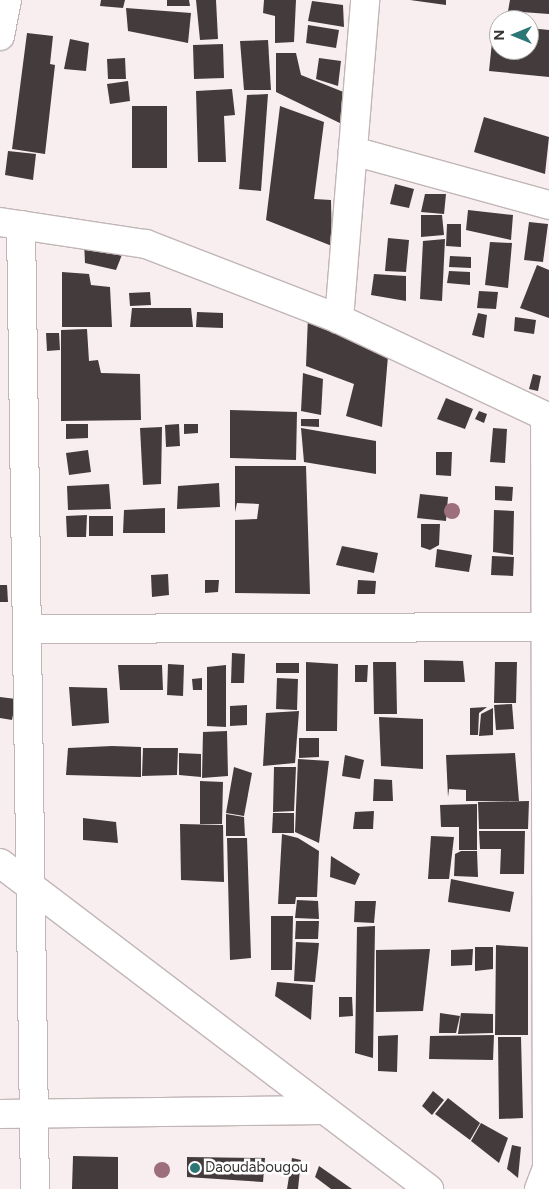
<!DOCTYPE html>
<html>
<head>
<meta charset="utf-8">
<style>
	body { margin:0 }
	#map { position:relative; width:549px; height:1189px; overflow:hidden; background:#f9eeef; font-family:Figtree,sans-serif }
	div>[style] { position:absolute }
	.building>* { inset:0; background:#443b3c }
	.roads { filter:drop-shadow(1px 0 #c1b6b7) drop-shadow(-1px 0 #c1b6b7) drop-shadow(0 1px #c1b6b7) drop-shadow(0 -1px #c1b6b7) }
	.minor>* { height:28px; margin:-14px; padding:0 14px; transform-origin:14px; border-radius:14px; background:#fff }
	.trees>* { width:16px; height:16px; margin:-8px; border-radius:50%; background:#9d6e7b }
	.dots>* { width:14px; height:14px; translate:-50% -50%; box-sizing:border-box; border:2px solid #fff; border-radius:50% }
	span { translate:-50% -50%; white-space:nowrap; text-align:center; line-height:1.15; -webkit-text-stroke:5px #fff; paint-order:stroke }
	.poi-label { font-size:15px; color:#383434 }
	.left { translate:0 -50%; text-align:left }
	.north { position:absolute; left:489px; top:10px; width:50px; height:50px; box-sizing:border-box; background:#fff; border:1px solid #afaeae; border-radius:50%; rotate:270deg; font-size:14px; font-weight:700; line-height:20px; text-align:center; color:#383434 }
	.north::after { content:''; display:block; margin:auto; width:18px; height:22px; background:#2c7675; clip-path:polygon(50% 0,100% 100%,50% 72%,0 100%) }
</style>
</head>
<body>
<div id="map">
	<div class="building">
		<i style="clip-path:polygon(101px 0,125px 0,123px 8px,100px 6px)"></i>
		<i style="clip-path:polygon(167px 0,189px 0,190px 6px,167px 6px)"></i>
		<i style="clip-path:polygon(196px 0,216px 0,218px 39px,200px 40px)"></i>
		<i style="clip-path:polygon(264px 0,296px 0,294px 42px,275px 43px,275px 16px,263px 13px)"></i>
		<i style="clip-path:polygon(410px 0,446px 0,446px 5px)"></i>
		<i style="clip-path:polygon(510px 0,549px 0,549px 14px,508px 11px)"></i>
		<i style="clip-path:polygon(312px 1px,343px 5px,344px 27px,308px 21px)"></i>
		<i style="clip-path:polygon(126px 8px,191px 13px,188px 43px,128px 31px)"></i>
		<i style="clip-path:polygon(494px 23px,499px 24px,499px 50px,529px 50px,529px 28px,549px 30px,549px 77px,489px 71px)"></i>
		<i style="clip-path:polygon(308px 25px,339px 30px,336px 48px,306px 43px)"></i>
		<i style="clip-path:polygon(27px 33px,53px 36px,50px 64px,55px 65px,45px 154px,12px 149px)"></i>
		<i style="clip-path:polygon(70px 39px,89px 43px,86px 71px,64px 69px)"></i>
		<i style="clip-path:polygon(268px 40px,271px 90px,244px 90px,240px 41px)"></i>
		<i style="clip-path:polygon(223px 44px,224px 78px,194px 79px,193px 45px)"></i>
		<i style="clip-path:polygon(276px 53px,296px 53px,301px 75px,351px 95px,348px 127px,276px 92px)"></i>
		<i style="clip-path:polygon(125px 58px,126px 79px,108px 79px,107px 59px)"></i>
		<i style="clip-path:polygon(319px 58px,341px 61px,338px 86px,316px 79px)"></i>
		<i style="clip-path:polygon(128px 81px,130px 101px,110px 104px,107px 84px)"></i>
		<i style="clip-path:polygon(232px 89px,235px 115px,224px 116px,226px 162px,198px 162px,196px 91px)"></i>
		<i style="clip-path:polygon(268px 94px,261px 191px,239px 189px,247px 95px)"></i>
		<i style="clip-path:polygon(132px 106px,167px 106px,167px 168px,132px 168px)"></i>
		<i style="clip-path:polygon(280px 106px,324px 122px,314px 199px,331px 200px,332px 246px,266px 220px)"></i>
		<i style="clip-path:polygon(484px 117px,549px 137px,545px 174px,474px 152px)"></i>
		<i style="clip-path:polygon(8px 151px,36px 154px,33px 180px,5px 175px)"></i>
		<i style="clip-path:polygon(395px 184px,414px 189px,409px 208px,390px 204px)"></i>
		<i style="clip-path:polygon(425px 194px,446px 194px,444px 214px,421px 212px)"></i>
		<i style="clip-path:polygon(468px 210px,513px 215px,511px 240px,466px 230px)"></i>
		<i style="clip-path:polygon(421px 215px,442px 215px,444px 235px,421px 237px)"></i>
		<i style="clip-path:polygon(529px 222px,548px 224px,543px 262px,524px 260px)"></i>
		<i style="clip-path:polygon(447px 224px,461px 224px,461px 247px,446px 246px)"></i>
		<i style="clip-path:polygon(388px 238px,409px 240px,406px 272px,385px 271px)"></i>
		<i style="clip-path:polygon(445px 239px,442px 301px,420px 299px,423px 241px)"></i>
		<i style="clip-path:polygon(84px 241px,125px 247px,116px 270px,85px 263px)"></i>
		<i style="clip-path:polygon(490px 242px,512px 243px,508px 288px,485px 285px)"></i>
		<i style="clip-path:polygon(450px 256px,471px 257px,471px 268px,449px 267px)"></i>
		<i style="clip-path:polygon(537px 265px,549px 270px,549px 318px,520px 308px)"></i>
		<i style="clip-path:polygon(449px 271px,470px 272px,470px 285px,447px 283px)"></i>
		<i style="clip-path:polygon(62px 272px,89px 274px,91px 285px,110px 287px,112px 327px,62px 327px)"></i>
		<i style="clip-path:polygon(374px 274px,406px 276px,406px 301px,371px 295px)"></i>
		<i style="clip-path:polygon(479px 291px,498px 292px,496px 309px,477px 308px)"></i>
		<i style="clip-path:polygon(150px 292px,151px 305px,130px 306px,129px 293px)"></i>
		<i style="clip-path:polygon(132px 308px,191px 308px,193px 327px,130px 327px)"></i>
		<i style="clip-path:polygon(197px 312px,223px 313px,223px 328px,196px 327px)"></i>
		<i style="clip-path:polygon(478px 313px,487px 315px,484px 338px,472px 335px)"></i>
		<i style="clip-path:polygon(308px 316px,388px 356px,382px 427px,346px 416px,354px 384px,306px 366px)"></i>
		<i style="clip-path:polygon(515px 317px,536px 320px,534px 334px,514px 331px)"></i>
		<i style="clip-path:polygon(87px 329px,89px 361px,98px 360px,101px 373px,140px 374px,141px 420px,61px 421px,61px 330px)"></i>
		<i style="clip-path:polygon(46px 333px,59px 333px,60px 350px,47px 351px)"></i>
		<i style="clip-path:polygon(303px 373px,323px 379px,321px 415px,301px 411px)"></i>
		<i style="clip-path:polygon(533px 374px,541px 376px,538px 391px,529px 389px)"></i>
		<i style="clip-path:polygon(446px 398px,473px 409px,465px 429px,437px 419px)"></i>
		<i style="clip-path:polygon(230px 410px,297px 412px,296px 460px,230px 458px)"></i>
		<i style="clip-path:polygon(479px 411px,487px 414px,484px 423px,475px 419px)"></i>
		<i style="clip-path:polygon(301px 419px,319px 419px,319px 427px,301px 426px)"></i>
		<i style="clip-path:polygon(66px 424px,88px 424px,88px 438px,66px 439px)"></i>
		<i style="clip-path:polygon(179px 424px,180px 446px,166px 447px,165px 425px)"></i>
		<i style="clip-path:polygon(184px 424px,198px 424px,198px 433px,184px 434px)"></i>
		<i style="clip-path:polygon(162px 427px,161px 484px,143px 485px,140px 428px)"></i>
		<i style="clip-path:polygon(301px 428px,376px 441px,376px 474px,304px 462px)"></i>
		<i style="clip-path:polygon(493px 428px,507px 429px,505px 463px,490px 462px)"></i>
		<i style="clip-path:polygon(88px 450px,91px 472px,69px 475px,66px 453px)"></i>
		<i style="clip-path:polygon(436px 452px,452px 452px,451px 476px,436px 475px)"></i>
		<i style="clip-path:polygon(235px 466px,306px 466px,310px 594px,235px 593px,235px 520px,257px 519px,259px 504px,237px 503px,235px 512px)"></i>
		<i style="clip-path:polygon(219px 483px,220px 507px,177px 509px,178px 486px)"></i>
		<i style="clip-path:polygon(109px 484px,111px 509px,68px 510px,67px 486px)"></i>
		<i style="clip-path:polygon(495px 486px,513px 487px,512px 501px,495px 500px)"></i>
		<i style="clip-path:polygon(420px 494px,448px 497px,446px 521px,417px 518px)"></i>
		<i style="clip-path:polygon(165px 508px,165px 533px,123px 533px,124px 510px)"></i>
		<i style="clip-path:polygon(494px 510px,514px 511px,513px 555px,493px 552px)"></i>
		<i style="clip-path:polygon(87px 515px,86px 537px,67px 537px,66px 516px)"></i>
		<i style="clip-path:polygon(89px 516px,113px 516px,113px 536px,89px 536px)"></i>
		<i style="clip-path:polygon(421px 524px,440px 524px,439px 545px,430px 550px,421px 547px)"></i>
		<i style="clip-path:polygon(342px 546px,378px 553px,374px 573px,336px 565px)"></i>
		<i style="clip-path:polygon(437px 549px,472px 555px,469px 572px,435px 567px)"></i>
		<i style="clip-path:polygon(492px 556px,514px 557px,513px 576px,491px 575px)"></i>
		<i style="clip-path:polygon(168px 574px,169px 595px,152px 597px,151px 575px)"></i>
		<i style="clip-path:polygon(205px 580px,219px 580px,218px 592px,205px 593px)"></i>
		<i style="clip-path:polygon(358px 580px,376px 581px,375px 594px,357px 594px)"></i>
		<i style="clip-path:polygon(0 585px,7px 585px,8px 602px,0 602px)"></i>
		<i style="clip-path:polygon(232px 653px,245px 654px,244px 683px,231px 683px)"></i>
		<i style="clip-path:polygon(424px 660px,463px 661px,465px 682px,424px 682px)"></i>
		<i style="clip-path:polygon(306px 662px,338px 664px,337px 731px,306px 731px)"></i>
		<i style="clip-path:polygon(373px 662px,396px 662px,397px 714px,374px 714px)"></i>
		<i style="clip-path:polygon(495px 662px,517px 662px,516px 703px,494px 703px)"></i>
		<i style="clip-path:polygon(276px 663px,299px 663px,299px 673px,276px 673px)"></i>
		<i style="clip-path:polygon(168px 664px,184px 665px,183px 696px,167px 695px)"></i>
		<i style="clip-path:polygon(118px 665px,162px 665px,163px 690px,120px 690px)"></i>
		<i style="clip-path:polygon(226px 665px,226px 727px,207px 726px,207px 667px)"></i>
		<i style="clip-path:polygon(355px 665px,368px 665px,367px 682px,355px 682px)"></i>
		<i style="clip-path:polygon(202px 678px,202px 690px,193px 690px,192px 679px)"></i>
		<i style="clip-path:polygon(277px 678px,298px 679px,297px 710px,276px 709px)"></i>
		<i style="clip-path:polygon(69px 687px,107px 688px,109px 723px,72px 726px)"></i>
		<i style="clip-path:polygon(0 697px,16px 699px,12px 720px,0 718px)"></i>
		<i style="clip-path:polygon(512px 704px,514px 729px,496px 730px,494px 705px)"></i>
		<i style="clip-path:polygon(247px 705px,247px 725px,230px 726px,230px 706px)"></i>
		<i style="clip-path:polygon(487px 707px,479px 713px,478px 735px,470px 735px,470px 708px)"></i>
		<i style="clip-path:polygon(493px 708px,493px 735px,479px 736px,481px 714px)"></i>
		<i style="clip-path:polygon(299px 711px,295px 763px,263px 766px,266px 713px)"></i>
		<i style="clip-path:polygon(379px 717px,423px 719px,423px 769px,381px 766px)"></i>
		<i style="clip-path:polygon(227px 731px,228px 776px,202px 778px,203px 732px)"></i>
		<i style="clip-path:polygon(299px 738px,319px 738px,319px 757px,299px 758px)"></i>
		<i style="clip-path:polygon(112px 746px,141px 747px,141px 777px,66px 775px,68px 748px)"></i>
		<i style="clip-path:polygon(143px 748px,178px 748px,177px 775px,142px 776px)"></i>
		<i style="clip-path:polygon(179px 753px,201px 754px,201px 777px,179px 775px)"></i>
		<i style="clip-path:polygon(515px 753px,519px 801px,466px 801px,466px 790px,449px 789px,448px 797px,446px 755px)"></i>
		<i style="clip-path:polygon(345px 755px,364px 760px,360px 779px,342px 776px)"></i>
		<i style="clip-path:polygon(298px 759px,329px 761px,319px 843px,295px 832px)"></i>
		<i style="clip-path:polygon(234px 767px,252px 773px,244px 816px,226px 813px)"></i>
		<i style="clip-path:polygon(274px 767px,296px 767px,294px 811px,273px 812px)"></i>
		<i style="clip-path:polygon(374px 779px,392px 780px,393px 801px,373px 801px)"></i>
		<i style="clip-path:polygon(200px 781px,223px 782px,222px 824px,200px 824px)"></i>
		<i style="clip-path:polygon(529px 801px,528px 829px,479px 829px,478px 802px)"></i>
		<i style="clip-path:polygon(477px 804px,477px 850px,459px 850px,459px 827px,441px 827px,440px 805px)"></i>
		<i style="clip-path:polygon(374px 811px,373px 829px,353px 829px,355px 812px)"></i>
		<i style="clip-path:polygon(273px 813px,294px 813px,294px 833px,272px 833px)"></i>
		<i style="clip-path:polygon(226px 814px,244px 817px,245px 836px,226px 836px)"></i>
		<i style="clip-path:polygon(83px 818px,116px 822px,118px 843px,83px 840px)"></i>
		<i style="clip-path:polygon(180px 824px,223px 825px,224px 882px,181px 880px)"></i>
		<i style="clip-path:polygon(479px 831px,525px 831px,524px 874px,500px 874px,501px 849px,480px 849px)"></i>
		<i style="clip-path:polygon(282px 834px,298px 838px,319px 851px,317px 897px,296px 897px,295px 904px,278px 904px)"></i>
		<i style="clip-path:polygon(431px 836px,454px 837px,449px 879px,428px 879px)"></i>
		<i style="clip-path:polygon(227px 838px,247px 838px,251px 958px,230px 960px)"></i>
		<i style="clip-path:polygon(461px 851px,477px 851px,478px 877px,454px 876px,455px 854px)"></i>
		<i style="clip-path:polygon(331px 856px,360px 874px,355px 885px,330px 877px)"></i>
		<i style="clip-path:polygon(451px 879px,514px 892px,510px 912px,448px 902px)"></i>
		<i style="clip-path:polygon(297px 900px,318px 901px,319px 919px,295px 918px)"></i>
		<i style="clip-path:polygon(355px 901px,376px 901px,374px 923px,354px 922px)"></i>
		<i style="clip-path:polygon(271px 916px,293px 916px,292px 970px,271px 970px)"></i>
		<i style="clip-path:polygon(296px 921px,319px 921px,318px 939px,295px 939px)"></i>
		<i style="clip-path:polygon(375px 926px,373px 1058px,355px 1053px,357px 927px)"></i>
		<i style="clip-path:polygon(296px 942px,319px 943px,315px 982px,294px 981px)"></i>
		<i style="clip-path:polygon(496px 945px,528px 947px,528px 1035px,495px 1035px)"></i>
		<i style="clip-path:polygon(475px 947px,493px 947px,493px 969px,475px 971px)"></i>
		<i style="clip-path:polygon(430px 949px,423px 1011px,376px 1012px,376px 950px)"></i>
		<i style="clip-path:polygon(473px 949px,472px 965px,451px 966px,451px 950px)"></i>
		<i style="clip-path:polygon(277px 982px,313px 985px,311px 1020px,275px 996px)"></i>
		<i style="clip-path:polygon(339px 997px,352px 997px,353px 1016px,339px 1017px)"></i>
		<i style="clip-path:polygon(440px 1013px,460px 1016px,456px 1033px,439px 1033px)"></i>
		<i style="clip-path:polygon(461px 1013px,493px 1014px,493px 1033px,458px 1034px)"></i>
		<i style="clip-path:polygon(398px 1035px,397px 1072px,378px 1071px,378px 1036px)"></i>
		<i style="clip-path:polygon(494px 1035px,493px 1060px,429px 1059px,430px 1036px)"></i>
		<i style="clip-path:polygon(498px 1037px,521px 1037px,523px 1118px,499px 1119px)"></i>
		<i style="clip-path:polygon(433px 1091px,444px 1100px,432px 1115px,422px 1106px)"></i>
		<i style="clip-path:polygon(448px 1098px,480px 1123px,470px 1140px,435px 1114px)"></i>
		<i style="clip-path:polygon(481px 1123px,508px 1138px,499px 1163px,471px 1141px)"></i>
		<i style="clip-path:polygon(512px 1145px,521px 1147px,518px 1178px,507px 1169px)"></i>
		<i style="clip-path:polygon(73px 1156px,118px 1157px,118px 1189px,72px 1189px)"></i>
		<i style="clip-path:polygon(187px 1157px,265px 1158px,263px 1182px,187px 1177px)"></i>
		<i style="clip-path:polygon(292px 1158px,301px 1160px,298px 1189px,287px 1189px)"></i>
		<i style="clip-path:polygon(319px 1166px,352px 1189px,331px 1189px,315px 1177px)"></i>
	</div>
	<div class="roads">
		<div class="minor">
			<i style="left:0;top:36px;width:37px;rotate:-79deg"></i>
			<i style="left:353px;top:151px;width:203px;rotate:15.4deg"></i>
			<i style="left:0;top:222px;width:148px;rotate:8.6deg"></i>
			<i style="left:146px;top:244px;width:207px;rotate:21.2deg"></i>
			<i style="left:339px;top:319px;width:232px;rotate:25.2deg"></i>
			<i style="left:21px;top:225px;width:964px;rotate:89.17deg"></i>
			<i style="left:339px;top:319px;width:320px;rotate:-85.3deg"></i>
			<i style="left:28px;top:629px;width:519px;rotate:-0.22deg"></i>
			<i style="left:0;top:863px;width:539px;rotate:37.23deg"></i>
			<i style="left:0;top:1114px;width:323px;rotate:-0.7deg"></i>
			<i style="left:539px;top:1189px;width:22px;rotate:-69deg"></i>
			<i style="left:547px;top:1168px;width:752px;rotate:-90.15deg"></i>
		</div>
	</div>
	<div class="trees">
		<i style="left:452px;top:511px"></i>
		<i style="left:162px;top:1170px"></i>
	</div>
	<div class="dots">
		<i style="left:195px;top:1168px;background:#2c7675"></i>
	</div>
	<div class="poi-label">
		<span class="left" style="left:205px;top:1168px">Daoudabougou</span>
	</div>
	<div class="north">N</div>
</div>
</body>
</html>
